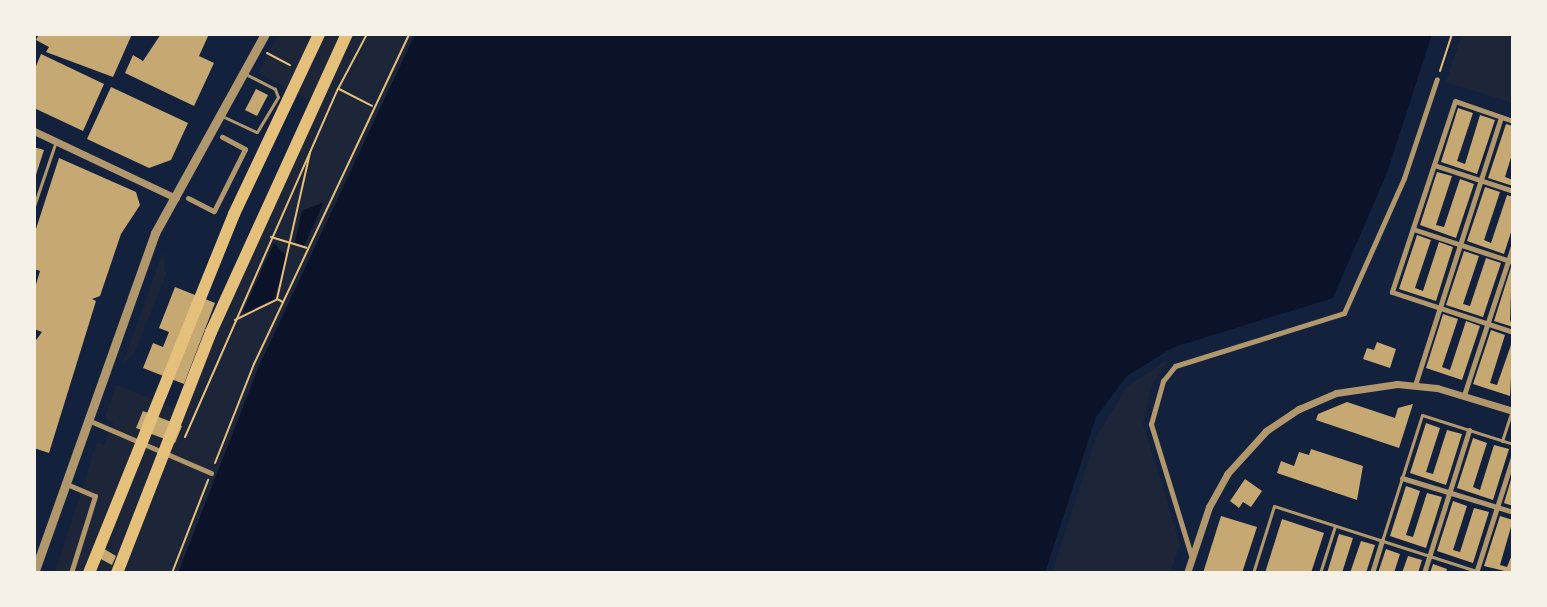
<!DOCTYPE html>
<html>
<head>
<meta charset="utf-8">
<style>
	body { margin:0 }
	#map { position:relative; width:1547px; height:607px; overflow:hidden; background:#14213d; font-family:"Source Serif 4",serif }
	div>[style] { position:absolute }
	.green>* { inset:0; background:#1d2539 }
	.water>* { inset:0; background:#0b132b }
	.building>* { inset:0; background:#c6a872 }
	.path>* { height:2px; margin:-1px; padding:0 1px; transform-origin:1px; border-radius:1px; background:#e5c07b }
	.service>* { height:3px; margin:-1.5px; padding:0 1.5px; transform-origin:1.5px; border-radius:1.5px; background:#b1986c }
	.pedestrian>* { height:5px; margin:-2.5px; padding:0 2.5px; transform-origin:2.5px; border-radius:2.5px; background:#b1986c }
	.minor>* { height:7px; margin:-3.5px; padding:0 3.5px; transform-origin:3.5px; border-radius:3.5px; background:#b1986c }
	.tertiary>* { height:9px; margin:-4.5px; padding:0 4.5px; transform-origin:4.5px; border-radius:4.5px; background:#b1986c }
	.motorway>* { height:12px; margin:-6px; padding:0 6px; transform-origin:6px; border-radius:6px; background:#e5c07b }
	span { translate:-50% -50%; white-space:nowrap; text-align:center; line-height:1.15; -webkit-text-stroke:6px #f6f1e7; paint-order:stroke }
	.frame { position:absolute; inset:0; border:36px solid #f6f1e7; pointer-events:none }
</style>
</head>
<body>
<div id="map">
	<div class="green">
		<i style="clip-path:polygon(279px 34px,415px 34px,259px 366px,178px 573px,55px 573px,97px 442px,104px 445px,113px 422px,105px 418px,116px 385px,182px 411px,315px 103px,258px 73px)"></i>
		<i style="clip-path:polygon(1462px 34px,1513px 34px,1513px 103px,1446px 82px)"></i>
		<i style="clip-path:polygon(163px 252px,166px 275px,134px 354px,123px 363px)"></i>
		<i style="clip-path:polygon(1168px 359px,1151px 386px,1143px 424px,1180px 544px,1170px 573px,1052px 573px,1096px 438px,1127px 387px)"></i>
	</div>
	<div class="water">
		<i style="clip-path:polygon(415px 34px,1432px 34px,1387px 173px,1333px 298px,1174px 347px,1127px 376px,1096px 417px,1045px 573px,178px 573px,259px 366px)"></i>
		<i style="clip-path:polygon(324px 202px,304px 246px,295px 242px,302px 211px)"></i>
		<i style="clip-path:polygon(274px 243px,287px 257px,274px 299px,242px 314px)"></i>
	</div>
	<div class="building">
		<i style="clip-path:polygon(39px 34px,132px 34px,113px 77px,46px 52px,49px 47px,36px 40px)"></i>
		<i style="clip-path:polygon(161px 34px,209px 34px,199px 56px,214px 63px,194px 106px,125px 73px,133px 55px,143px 61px)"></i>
		<i style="clip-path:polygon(41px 54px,104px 84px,83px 131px,34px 108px,34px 71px)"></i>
		<i style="clip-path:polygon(111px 87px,188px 123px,171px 160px,149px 168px,87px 139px)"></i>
		<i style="clip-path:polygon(256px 89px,268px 95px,257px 116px,245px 110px)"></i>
		<i style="clip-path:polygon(1458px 108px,1473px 113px,1457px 161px,1465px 164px,1480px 115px,1495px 120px,1477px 174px,1441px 162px)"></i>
		<i style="clip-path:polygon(1506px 124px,1513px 126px,1513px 151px,1505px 177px,1513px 180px,1513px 186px,1488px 178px)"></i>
		<i style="clip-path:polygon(34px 147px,44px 150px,35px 178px,34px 178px)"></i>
		<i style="clip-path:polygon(59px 158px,136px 192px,140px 205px,121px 234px,100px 296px,92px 299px,96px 301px,49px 453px,34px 448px,34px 343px,42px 332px,34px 329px,34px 291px,40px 271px,34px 269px,34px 235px)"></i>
		<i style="clip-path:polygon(1437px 172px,1452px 176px,1436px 225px,1444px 227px,1460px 179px,1474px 184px,1456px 238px,1420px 225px)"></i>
		<i style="clip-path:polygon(1485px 187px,1500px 192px,1484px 240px,1491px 243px,1507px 195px,1513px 197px,1513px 226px,1504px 254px,1467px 241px)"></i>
		<i style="clip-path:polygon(1417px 235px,1431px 240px,1415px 288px,1423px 291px,1439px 242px,1453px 247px,1436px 301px,1399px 289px)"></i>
		<i style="clip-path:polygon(1464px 251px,1479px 256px,1463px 304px,1470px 306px,1486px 258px,1501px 263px,1483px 317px,1446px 305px)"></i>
		<i style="clip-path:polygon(1512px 264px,1510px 320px,1513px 327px,1494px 321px)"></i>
		<i style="clip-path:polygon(175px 287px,215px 303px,184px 384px,143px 368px,153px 343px,163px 347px,169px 332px,159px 328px)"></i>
		<i style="clip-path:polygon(1443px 314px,1458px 319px,1442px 367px,1450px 370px,1466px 321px,1480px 326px,1462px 380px,1426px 368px)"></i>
		<i style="clip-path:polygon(1491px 330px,1505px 335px,1490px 383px,1497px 385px,1513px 339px,1510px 396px,1473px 384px)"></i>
		<i style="clip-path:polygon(1377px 342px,1396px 349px,1390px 368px,1363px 359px,1367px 348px,1374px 350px)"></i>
		<i style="clip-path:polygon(1347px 402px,1395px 418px,1398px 408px,1413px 404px,1399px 448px,1316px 420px,1318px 414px)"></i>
		<i style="clip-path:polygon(143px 411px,182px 426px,175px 443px,136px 428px)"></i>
		<i style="clip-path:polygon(1426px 423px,1440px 428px,1426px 472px,1433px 474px,1447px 430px,1462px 434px,1446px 485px,1410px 473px)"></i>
		<i style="clip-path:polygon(1473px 438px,1487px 443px,1473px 487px,1480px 490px,1494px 445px,1509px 449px,1493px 500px,1457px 488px)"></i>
		<i style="clip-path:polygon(1311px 449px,1363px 466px,1357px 500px,1277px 473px,1281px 461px,1294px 466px,1299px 452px,1309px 455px)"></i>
		<i style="clip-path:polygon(1512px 476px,1513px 476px,1513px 506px,1504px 503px)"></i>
		<i style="clip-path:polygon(1245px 479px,1262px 491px,1251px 507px,1243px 502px,1239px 508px,1230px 501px)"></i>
		<i style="clip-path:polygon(1406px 486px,1420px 491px,1406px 535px,1413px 537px,1427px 493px,1442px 497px,1426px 548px,1390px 536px)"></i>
		<i style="clip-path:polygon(1453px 501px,1467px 506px,1453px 550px,1460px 552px,1474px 508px,1489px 512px,1473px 563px,1437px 551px)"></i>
		<i style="clip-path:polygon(1221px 516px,1257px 527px,1242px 573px,1203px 573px)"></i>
		<i style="clip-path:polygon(1500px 516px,1513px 520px,1500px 565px,1507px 567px,1513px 552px,1513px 573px,1484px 566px)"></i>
		<i style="clip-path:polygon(1282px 519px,1324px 533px,1311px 573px,1265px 573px)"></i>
		<i style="clip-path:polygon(1339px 534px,1353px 538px,1342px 573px,1327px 573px)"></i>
		<i style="clip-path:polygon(1361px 541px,1375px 545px,1366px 573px,1350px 573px)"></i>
		<i style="clip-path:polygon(101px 547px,116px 556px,112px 565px,97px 557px)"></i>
		<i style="clip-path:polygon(1386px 549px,1400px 554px,1394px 573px,1378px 573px)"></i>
		<i style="clip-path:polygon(1408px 556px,1422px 560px,1418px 573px,1402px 573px)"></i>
		<i style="clip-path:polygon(1433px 564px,1447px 569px,1446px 573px,1430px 573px)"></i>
	</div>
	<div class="path">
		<i style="left:267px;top:53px;width:26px;rotate:28deg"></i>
		<i style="left:1440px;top:71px;width:39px;rotate:-72deg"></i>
		<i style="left:339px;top:89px;width:37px;rotate:27deg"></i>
		<i style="left:271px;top:237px;width:37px;rotate:17deg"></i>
		<i style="left:283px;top:302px;width:7px;rotate:-153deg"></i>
		<i style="left:277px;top:299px;width:151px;rotate:-77.3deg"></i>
		<i style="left:235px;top:320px;width:46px;rotate:-26deg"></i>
		<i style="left:185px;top:437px;width:380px;rotate:-66.3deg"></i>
		<i style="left:338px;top:89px;width:62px;rotate:-62.2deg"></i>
		<i style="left:215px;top:463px;width:106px;rotate:-68.5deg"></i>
		<i style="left:254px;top:364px;width:365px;rotate:-64.8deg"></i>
		<i style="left:172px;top:573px;width:100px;rotate:-68.8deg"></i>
	</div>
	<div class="service">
		<i style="left:222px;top:116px;width:38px;rotate:25deg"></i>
		<i style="left:257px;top:132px;width:41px;rotate:-59deg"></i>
		<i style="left:278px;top:97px;width:9px;rotate:-111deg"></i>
		<i style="left:275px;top:89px;width:35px;rotate:-153deg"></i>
		<i style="left:34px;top:206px;width:65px;rotate:-71.3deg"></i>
		<i style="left:1502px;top:441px;width:32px;rotate:-72deg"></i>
		<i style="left:1382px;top:541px;width:132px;rotate:-72.4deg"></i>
		<i style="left:1422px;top:415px;width:96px;rotate:17.7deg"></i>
		<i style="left:1253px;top:573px;width:70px;rotate:-72.6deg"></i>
		<i style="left:1274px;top:506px;width:219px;rotate:17.8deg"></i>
		<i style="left:1320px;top:573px;width:49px;rotate:-72.3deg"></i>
	</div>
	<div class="pedestrian">
		<i style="left:1513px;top:121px;width:61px;rotate:-161deg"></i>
		<i style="left:1455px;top:101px;width:201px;rotate:108.3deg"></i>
		<i style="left:1392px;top:292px;width:127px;rotate:18.3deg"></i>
		<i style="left:1434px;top:165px;width:83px;rotate:18.2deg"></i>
		<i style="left:188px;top:198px;width:29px;rotate:27deg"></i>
		<i style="left:214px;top:211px;width:69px;rotate:-63.4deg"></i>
		<i style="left:245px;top:149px;width:26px;rotate:-152deg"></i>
		<i style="left:1413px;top:229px;width:105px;rotate:18.3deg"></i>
		<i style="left:1415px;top:385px;width:281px;rotate:-72.2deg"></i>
		<i style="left:1464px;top:395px;width:157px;rotate:-71.8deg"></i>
		<i style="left:88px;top:420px;width:134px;rotate:23.3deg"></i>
		<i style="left:1402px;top:478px;width:116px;rotate:17deg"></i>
		<i style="left:69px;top:485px;width:28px;rotate:23deg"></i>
		<i style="left:95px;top:496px;width:81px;rotate:107.3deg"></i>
		<i style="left:1191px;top:555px;width:137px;rotate:-107deg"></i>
		<i style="left:1151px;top:424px;width:45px;rotate:-74.4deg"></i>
		<i style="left:1163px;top:381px;width:19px;rotate:-51deg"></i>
		<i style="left:1175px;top:366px;width:177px;rotate:-17.4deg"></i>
		<i style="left:1344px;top:313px;width:148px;rotate:-66deg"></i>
		<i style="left:1404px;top:178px;width:104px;rotate:-71.6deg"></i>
		<i style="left:1372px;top:573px;width:34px;rotate:-73deg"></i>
		<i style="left:1424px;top:573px;width:150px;rotate:-72.5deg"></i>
		<i style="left:1476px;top:573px;width:122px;rotate:-72.3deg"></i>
	</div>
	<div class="minor">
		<i style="left:34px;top:131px;width:157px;rotate:25.3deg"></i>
		<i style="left:1187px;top:573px;width:70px;rotate:-71.6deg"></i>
		<i style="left:1209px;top:507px;width:38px;rotate:-61deg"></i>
		<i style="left:1227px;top:474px;width:58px;rotate:-47.8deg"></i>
		<i style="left:1266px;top:431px;width:40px;rotate:-34deg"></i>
		<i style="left:1299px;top:409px;width:40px;rotate:-23.4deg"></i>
		<i style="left:1336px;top:393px;width:62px;rotate:-8.4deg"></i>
		<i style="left:1397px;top:384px;width:40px;rotate:5.7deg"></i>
		<i style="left:1437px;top:388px;width:79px;rotate:16.8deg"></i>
	</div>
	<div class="tertiary">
		<i style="left:34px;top:573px;width:361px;rotate:-70.4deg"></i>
		<i style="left:155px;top:233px;width:227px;rotate:-61.1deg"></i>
	</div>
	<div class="motorway">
		<i style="left:89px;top:573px;width:387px;rotate:-68deg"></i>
		<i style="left:234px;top:214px;width:199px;rotate:-64.7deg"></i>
		<i style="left:117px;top:573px;width:259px;rotate:-68.7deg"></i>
		<i style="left:211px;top:332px;width:328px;rotate:-65.5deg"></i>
	</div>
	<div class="frame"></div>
</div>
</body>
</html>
